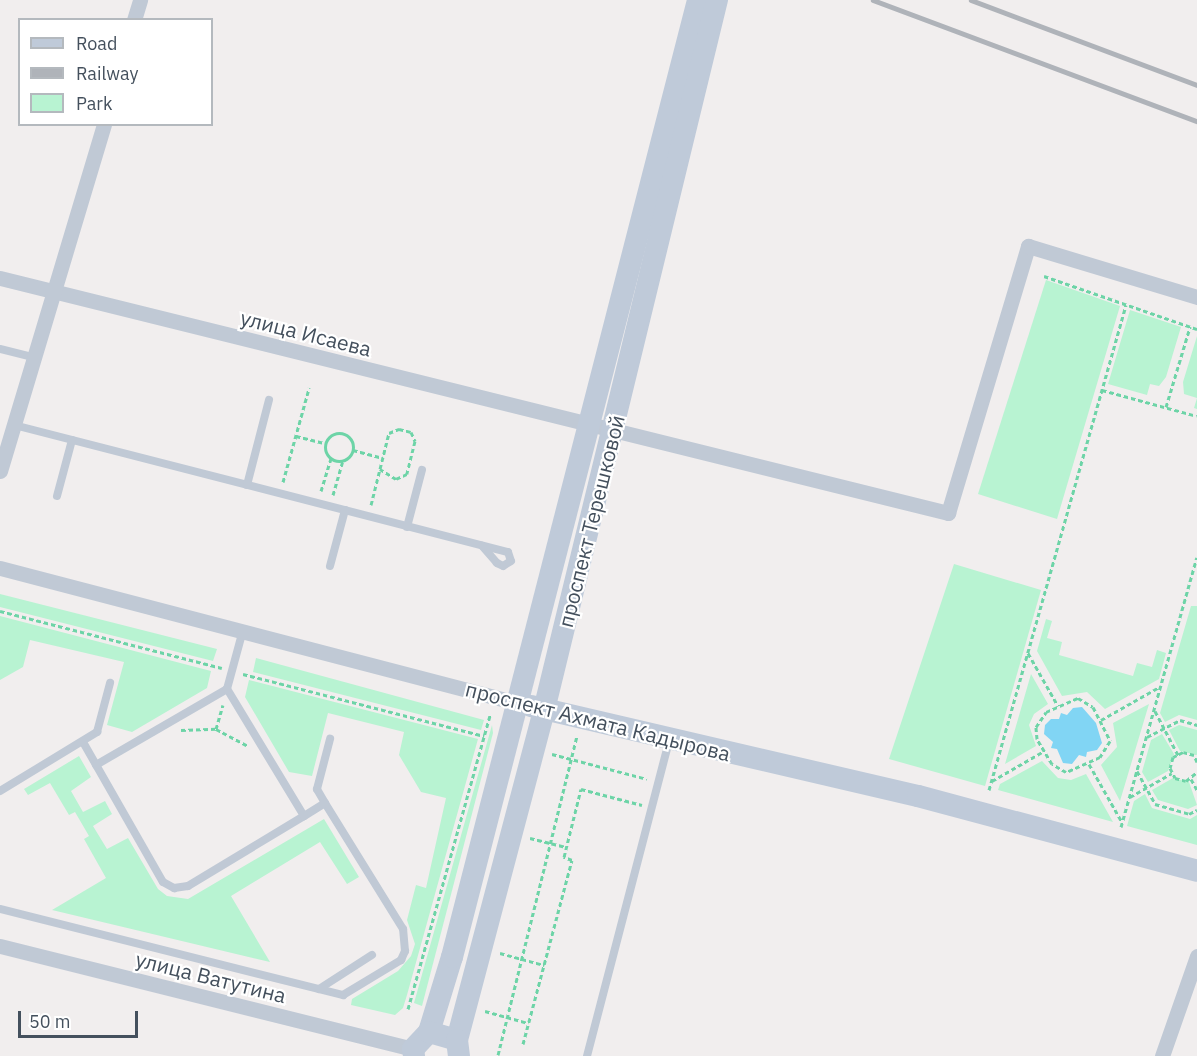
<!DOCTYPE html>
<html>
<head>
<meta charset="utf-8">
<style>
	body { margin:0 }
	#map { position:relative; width:1197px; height:1056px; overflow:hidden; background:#f1eeee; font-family:"IBM Plex Sans",sans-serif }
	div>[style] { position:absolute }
	.green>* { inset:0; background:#b8f3d2 }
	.water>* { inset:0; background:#81d5f4 }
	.path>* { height:3px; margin-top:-1.5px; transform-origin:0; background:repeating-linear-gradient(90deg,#6dd4a7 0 4.5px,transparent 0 7.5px) }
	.path>.ring { margin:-1.5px; padding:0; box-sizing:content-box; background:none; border:3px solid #6dd4a7; border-radius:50% }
	.lane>* { height:8px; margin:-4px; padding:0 4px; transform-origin:4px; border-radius:4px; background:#c0c9d5 }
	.street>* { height:15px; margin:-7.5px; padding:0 7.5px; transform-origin:7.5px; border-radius:7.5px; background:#c0c9d5 }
	.secondary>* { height:22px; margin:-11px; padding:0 11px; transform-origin:11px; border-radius:11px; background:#bfcad9 }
	.rail>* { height:4.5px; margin:-2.25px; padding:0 2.25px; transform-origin:2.25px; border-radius:2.25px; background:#afb3b9 }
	span { translate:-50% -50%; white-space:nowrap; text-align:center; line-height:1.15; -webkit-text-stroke:4.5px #fff; paint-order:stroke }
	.street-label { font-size:21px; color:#44505d }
	.legend { position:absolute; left:18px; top:18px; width:195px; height:108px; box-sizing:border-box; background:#fff; border:2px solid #b4b9be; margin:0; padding:8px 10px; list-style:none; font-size:18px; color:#44505d }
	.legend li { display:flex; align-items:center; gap:12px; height:30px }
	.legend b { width:30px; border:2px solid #b4b9be }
	.scale { position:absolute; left:18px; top:1011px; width:120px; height:27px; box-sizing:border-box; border:3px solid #44505d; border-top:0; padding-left:8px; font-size:18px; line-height:21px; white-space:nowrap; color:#44505d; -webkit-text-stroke:4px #fff; paint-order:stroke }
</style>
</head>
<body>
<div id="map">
	<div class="green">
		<i style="clip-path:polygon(1046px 280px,1120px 306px,1057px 519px,978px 494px)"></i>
		<i style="clip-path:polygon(1130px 310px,1181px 327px,1166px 377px,1159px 386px,1150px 384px,1147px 395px,1108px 384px)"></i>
		<i style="clip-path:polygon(1197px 336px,1197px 409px,1194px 408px,1197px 398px,1184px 394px,1183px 382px)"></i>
		<i style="clip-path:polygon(954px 564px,1041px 590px,985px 786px,889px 759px)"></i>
		<i style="clip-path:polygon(0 594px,217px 649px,213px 661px,0 607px)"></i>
		<i style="clip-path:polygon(1191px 606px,1197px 606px,1197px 720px,1179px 715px,1165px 722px,1160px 713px)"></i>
		<i style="clip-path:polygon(0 616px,211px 671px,207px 688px,132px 732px,107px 725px,124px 662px,30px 640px,23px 667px,0 680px)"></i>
		<i style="clip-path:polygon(1046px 619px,1052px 621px,1047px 638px,1062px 642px,1059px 655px,1133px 676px,1137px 663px,1152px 667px,1157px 650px,1166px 653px,1159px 679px,1105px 709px,1087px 692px,1062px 696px,1037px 651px)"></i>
		<i style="clip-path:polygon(256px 658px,484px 720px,481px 730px,253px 672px)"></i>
		<i style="clip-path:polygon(1031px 674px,1048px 704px,1034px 714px,1029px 725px,1036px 746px,1005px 764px)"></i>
		<i style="clip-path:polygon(249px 680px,478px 739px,407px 995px,403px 1008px,395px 1015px,351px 1005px,352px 999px,398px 971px,411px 956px,415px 944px,407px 920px,416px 885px,426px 888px,446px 798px,421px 792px,399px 755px,404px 732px,328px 713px,312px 776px,289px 772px,245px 697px)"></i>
		<i style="clip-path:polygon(1149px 704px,1120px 801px,1101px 765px,1117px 747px,1113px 723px)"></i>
		<i style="clip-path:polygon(492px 725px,493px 733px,422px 1006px,414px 1003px)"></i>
		<i style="clip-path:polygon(1179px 725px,1197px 730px,1197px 755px,1180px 751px,1169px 730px)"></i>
		<i style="clip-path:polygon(1162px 734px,1174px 754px,1168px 771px,1148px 782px,1142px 772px,1151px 740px)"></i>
		<i style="clip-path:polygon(79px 756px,91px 777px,71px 791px,83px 812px,105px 801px,112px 814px,93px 826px,107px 849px,128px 838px,158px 889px,167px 896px,188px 899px,324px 819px,359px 877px,347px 884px,320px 842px,231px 896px,270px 962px,52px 910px,106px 878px,84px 839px,89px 836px,75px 812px,69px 815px,50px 783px,28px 795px,24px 789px)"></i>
		<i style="clip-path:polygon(1042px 761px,1058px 778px,1071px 780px,1086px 774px,1113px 822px,998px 790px,1000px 784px)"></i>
		<i style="clip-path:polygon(1173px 778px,1189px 782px,1197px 805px,1188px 809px,1158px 800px,1152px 790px)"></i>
		<i style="clip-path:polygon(1145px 794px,1152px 808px,1190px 819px,1197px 815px,1197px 845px,1127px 826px,1134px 801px)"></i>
	</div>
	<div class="water">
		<i style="clip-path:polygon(1082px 707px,1096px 723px,1102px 743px,1097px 750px,1087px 752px,1086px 757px,1079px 755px,1072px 764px,1063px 763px,1057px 749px,1051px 748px,1053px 742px,1044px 734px,1045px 725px,1051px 719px,1059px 719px,1061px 713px,1067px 715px,1073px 708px)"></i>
	</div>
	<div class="path">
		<i style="left:1044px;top:276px;width:162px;rotate:19.1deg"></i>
		<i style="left:1102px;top:390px;width:98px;rotate:15.3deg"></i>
		<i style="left:1166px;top:407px;width:84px;rotate:-73.3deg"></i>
		<i class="ring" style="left:325px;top:433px;width:25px;height:25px"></i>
		<i style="left:296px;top:436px;width:30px;rotate:14deg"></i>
		<i style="left:353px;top:450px;width:31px;rotate:15deg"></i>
		<i style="left:283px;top:482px;width:98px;rotate:-74.5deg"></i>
		<i style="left:321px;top:491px;width:34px;rotate:-73deg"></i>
		<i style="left:333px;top:495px;width:35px;rotate:-74deg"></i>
		<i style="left:371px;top:505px;width:74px;rotate:-76deg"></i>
		<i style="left:389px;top:433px;width:11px;rotate:-22deg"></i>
		<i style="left:399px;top:429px;width:12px;rotate:14deg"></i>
		<i style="left:411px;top:432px;width:10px;rotate:66deg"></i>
		<i style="left:415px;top:441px;width:34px;rotate:104deg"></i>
		<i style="left:407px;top:474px;width:12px;rotate:156deg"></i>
		<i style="left:396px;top:479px;width:19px;rotate:-148deg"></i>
		<i style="left:0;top:611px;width:229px;rotate:14.4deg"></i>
		<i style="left:1028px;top:653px;width:61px;rotate:60.5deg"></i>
		<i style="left:243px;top:674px;width:249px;rotate:14.4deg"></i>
		<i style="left:1078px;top:698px;width:17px;rotate:31deg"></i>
		<i style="left:1093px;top:707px;width:38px;rotate:63deg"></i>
		<i style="left:1110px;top:741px;width:19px;rotate:122deg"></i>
		<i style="left:1100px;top:757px;width:37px;rotate:156deg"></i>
		<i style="left:1066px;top:772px;width:16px;rotate:-150deg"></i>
		<i style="left:1052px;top:764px;width:29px;rotate:-121deg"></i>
		<i style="left:1037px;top:739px;width:12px;rotate:-95deg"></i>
		<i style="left:1036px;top:727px;width:18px;rotate:-56deg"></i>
		<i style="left:1046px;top:712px;width:35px;rotate:-24deg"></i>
		<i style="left:1155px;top:711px;width:50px;rotate:62.4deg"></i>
		<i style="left:1101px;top:720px;width:69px;rotate:-29.5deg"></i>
		<i style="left:216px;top:729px;width:25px;rotate:-74deg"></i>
		<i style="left:181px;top:730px;width:35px;rotate:-2deg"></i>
		<i style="left:216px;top:729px;width:36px;rotate:28deg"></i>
		<i style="left:1147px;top:737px;width:37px;rotate:-27deg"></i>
		<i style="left:1180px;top:720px;width:18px;rotate:16deg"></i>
		<i style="left:552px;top:754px;width:98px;rotate:14.7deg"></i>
		<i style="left:1197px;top:762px;width:8px;rotate:-113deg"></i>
		<i style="left:1194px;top:755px;width:11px;rotate:-165deg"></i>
		<i style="left:1183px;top:752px;width:11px;rotate:153deg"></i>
		<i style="left:1173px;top:757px;width:11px;rotate:105deg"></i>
		<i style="left:1170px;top:768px;width:11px;rotate:63deg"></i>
		<i style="left:1175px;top:778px;width:11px;rotate:15deg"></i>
		<i style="left:1186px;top:781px;width:14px;rotate:-39deg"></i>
		<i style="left:1089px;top:764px;width:67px;rotate:60.4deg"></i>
		<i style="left:1137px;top:771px;width:38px;rotate:61deg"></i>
		<i style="left:1155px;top:804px;width:35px;rotate:16deg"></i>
		<i style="left:1189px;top:814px;width:9px;rotate:-27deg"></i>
		<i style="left:1191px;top:779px;width:13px;rotate:61deg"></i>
		<i style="left:992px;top:781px;width:60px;rotate:-30deg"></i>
		<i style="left:989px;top:790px;width:504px;rotate:-74.23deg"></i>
		<i style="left:1130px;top:797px;width:48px;rotate:-29.7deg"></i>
		<i style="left:1121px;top:827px;width:280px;rotate:-74.3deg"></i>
		<i style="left:530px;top:838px;width:38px;rotate:14deg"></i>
		<i style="left:500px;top:953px;width:46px;rotate:15.3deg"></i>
		<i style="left:408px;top:1009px;width:305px;rotate:-74.4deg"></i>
		<i style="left:485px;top:1011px;width:45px;rotate:15.6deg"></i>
		<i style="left:523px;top:1044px;width:190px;rotate:-75.1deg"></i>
		<i style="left:572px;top:860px;width:9px;rotate:-159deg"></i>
		<i style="left:564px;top:857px;width:70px;rotate:-76deg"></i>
		<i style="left:581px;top:789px;width:63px;rotate:14.7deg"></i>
		<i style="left:498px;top:1055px;width:329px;rotate:-76.1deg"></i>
	</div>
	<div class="lane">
		<i style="left:0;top:349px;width:36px;rotate:14deg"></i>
		<i style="left:14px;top:425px;width:510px;rotate:14.42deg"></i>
		<i style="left:508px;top:552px;width:9px;rotate:72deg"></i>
		<i style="left:511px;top:561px;width:9px;rotate:148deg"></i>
		<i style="left:503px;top:566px;width:7px;rotate:-153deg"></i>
		<i style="left:497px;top:563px;width:23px;rotate:-131deg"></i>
		<i style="left:247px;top:485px;width:88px;rotate:-75.5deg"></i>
		<i style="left:57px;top:496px;width:58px;rotate:-75deg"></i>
		<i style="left:407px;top:527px;width:59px;rotate:-75.3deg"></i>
		<i style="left:330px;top:566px;width:58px;rotate:-75deg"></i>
		<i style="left:83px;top:742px;width:161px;rotate:60.3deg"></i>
		<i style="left:163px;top:882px;width:13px;rotate:29deg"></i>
		<i style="left:174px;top:888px;width:14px;rotate:-8deg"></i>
		<i style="left:188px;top:886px;width:135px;rotate:-31.1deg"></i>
		<i style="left:96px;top:765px;width:151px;rotate:-30.1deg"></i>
		<i style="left:0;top:791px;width:114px;rotate:-31.3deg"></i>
		<i style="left:97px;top:732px;width:51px;rotate:-75.1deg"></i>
		<i style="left:325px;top:803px;width:16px;rotate:-120deg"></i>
		<i style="left:317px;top:789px;width:52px;rotate:-75.4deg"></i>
		<i style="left:0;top:909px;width:354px;rotate:14.1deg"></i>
		<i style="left:343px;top:995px;width:68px;rotate:-31.1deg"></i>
		<i style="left:401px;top:960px;width:10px;rotate:-66deg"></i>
		<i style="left:405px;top:951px;width:22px;rotate:-95deg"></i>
		<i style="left:403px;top:929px;width:148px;rotate:-121.8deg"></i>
		<i style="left:325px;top:803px;width:25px;rotate:148deg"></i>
		<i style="left:304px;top:816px;width:149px;rotate:-121.2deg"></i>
		<i style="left:227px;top:689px;width:61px;rotate:-74.8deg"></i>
		<i style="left:319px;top:989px;width:63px;rotate:-32.7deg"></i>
		<i style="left:587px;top:1056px;width:325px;rotate:-75.4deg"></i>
	</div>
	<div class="street">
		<i style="left:134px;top:20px;width:21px;rotate:-73deg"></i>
		<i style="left:0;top:278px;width:977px;rotate:13.92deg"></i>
		<i style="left:948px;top:513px;width:279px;rotate:-73.3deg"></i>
		<i style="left:1028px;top:246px;width:177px;rotate:16.8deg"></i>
		<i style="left:0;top:471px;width:362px;rotate:-73.3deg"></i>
		<i style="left:0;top:568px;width:543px;rotate:14.63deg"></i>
		<i style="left:0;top:946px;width:426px;rotate:14deg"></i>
		<i style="left:1162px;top:1056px;width:106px;rotate:-70.7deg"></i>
	</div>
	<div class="secondary">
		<i style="left:531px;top:706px;width:397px;rotate:13.1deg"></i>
		<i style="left:918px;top:796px;width:289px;rotate:15deg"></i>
		<i style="left:429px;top:1032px;width:78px;rotate:-73deg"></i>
		<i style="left:452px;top:957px;width:988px;rotate:-75.58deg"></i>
		<i style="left:457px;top:1040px;width:341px;rotate:-75.2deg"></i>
		<i style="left:544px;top:710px;width:731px;rotate:-76.31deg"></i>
		<i style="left:414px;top:1056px;width:7px;rotate:-98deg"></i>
		<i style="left:413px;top:1049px;width:23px;rotate:-47deg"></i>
		<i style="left:429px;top:1032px;width:29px;rotate:16deg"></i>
		<i style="left:457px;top:1040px;width:16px;rotate:83deg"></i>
	</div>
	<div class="rail">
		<i style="left:873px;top:0;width:346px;rotate:20.5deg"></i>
		<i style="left:971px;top:0;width:241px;rotate:20.6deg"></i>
	</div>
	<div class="street-label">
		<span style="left:306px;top:333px;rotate:14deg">улица Исаева</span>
		<span style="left:591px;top:521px;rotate:-76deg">проспект Терешковой</span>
		<span style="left:598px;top:721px;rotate:14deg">проспект Ахмата Кадырова</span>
		<span style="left:211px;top:977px;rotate:14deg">улица Ватутина</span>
	</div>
	<ul class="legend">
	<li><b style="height:8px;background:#bfcad9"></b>Road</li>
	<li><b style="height:8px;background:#afb3b9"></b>Railway</li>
	<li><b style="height:16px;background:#b8f3d2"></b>Park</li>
	</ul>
	<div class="scale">50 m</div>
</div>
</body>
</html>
